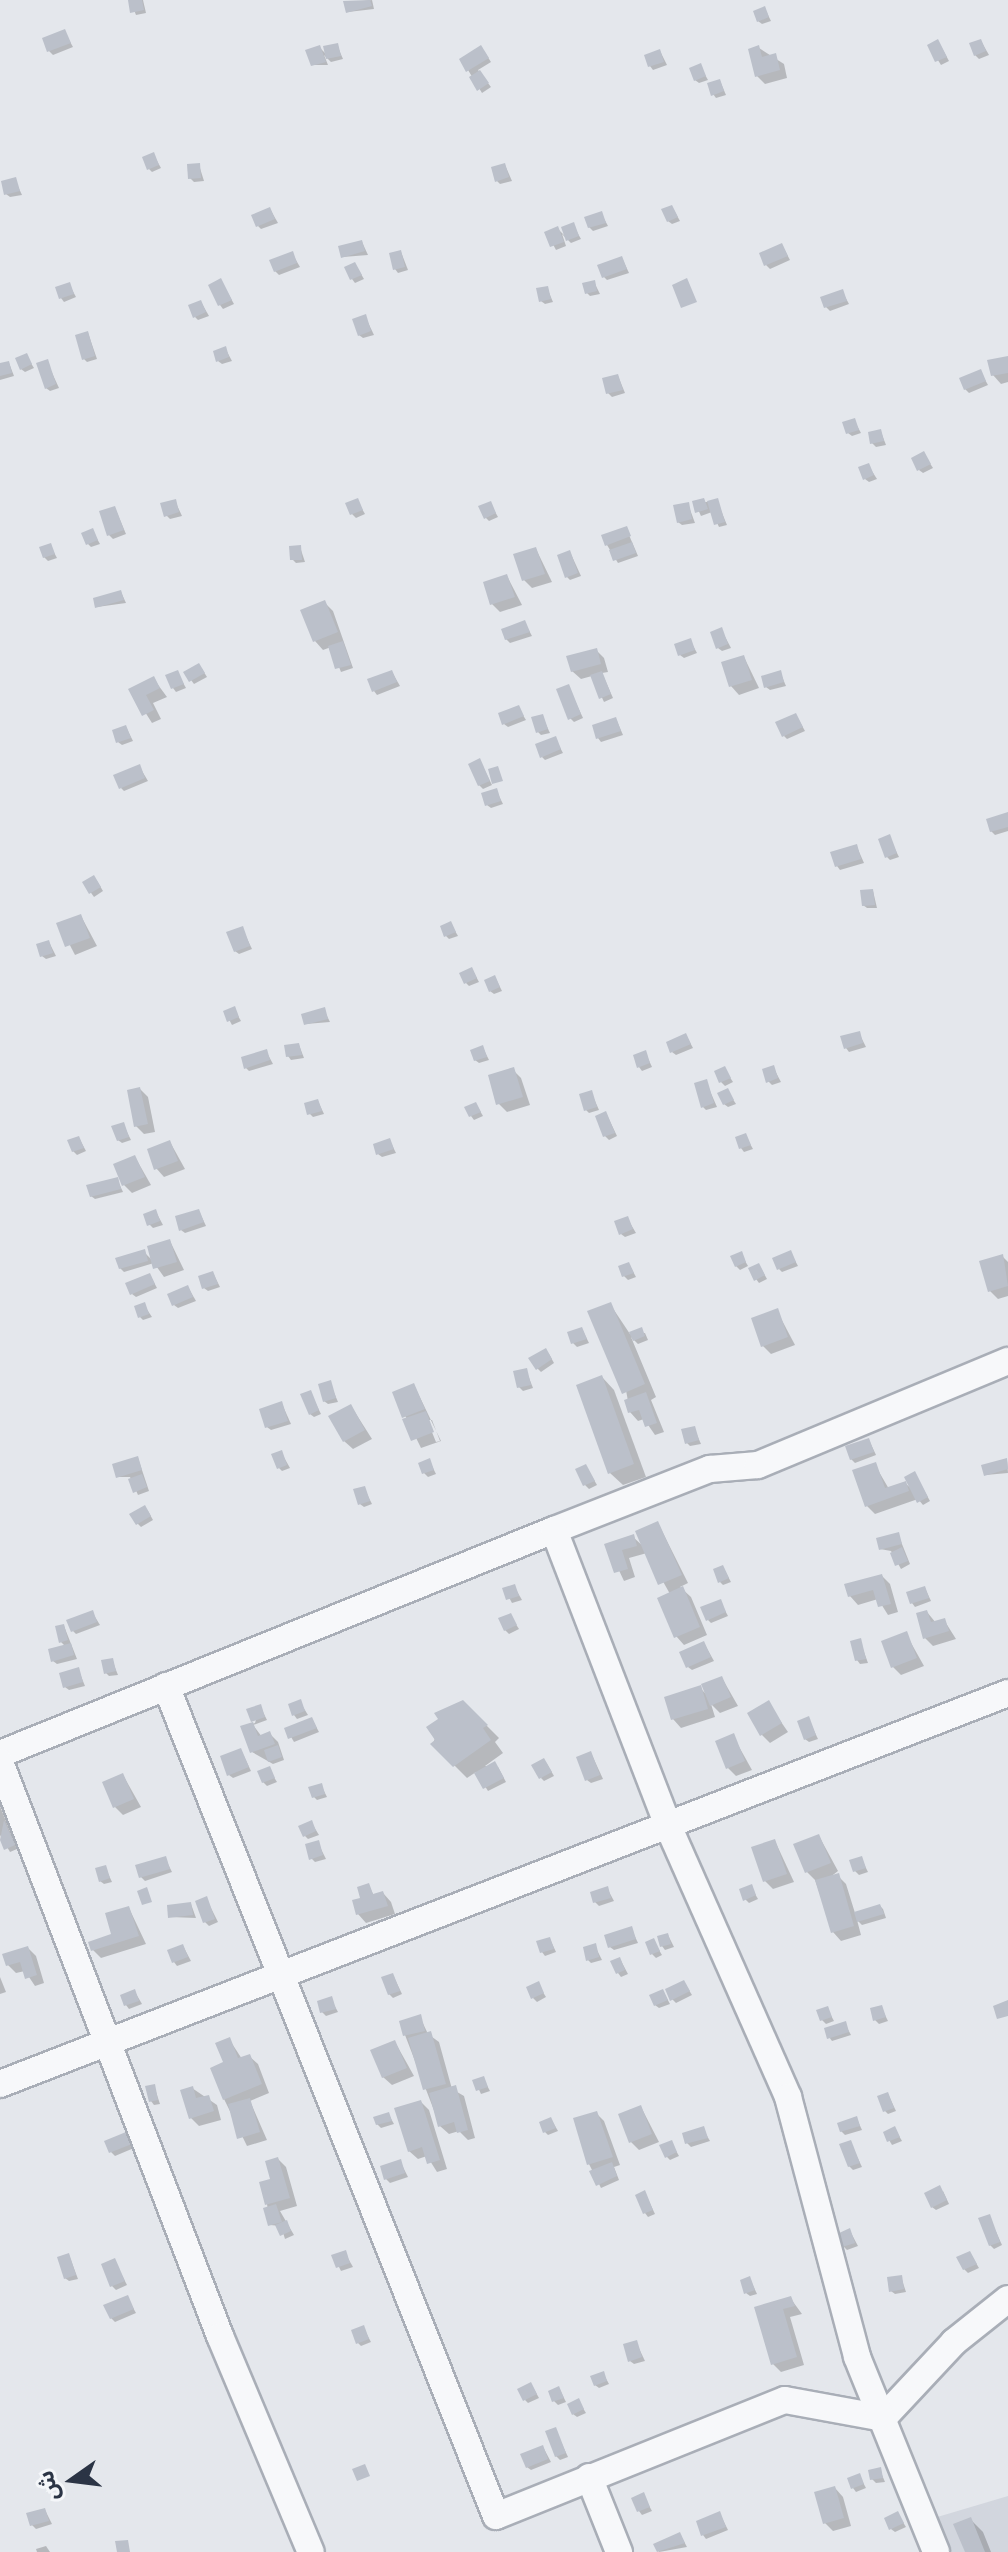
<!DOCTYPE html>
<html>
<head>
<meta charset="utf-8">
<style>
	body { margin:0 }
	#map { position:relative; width:1008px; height:2552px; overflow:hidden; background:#e4e7ec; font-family:Helvetica,"Noto Sans Arabic",sans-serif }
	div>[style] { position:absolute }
	.built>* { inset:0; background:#d2d6de }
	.shadow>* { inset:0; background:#0003 }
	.building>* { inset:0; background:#bbc0ca }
	.roads { filter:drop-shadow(2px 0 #a9aeb7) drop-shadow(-2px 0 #a9aeb7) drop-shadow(0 2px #a9aeb7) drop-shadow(0 -2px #a9aeb7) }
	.minor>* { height:26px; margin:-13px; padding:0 13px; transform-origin:13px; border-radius:13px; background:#f7f8fa }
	span { translate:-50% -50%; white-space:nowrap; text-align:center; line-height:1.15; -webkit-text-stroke:6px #f4f6f9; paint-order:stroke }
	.north { position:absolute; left:32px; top:2440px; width:80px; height:80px; -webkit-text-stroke:6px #f4f6f9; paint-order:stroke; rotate:256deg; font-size:22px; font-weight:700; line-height:32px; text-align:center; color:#2b3445 }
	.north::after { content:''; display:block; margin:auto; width:28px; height:36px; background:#2b3445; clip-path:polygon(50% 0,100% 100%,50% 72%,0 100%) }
</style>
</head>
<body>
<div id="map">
	<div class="built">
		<i style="clip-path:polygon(1008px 2496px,1008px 2552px,947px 2552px,934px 2518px)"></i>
	</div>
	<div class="shadow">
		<i style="clip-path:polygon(130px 0,143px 0,146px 13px,136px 15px)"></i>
		<i style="clip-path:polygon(372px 0,374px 9px,348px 12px,345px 3px)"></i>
		<i style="clip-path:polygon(765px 9px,771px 21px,762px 24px,758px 21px)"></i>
		<i style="clip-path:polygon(64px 31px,73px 47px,53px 55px,49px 51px)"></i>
		<i style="clip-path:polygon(938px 41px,949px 61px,941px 65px,929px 46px)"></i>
		<i style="clip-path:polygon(981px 41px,989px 55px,979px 59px,975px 55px)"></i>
		<i style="clip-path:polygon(337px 45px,343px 59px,331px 62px,324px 55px,328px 65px,313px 65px,319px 47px,327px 55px)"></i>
		<i style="clip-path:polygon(759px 48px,784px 64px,787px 78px,765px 84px,757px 76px)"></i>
		<i style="clip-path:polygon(484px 51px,491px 62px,478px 70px,491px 87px,482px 93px,468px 70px)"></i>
		<i style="clip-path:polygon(660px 51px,667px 65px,653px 70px,650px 66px)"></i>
		<i style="clip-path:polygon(700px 66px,708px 80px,699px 83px,695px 80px)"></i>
		<i style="clip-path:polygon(720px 81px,726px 95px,716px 98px,713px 94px)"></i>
		<i style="clip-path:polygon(153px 154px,161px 168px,152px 172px,149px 169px)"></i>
		<i style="clip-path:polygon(199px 165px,204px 181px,194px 182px,190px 178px)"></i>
		<i style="clip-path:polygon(505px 165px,512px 181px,500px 184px,497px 181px)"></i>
		<i style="clip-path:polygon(15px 180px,22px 195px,10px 197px,6px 194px)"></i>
		<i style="clip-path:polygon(672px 207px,680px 221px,672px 224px,668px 221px)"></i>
		<i style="clip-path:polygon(270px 209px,278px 223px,261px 229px,258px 226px)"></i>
		<i style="clip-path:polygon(601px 213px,608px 226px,593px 231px,589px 227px)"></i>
		<i style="clip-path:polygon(573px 225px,581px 239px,571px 243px,562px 234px,566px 246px,556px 250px,547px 233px,558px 229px,567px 238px)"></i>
		<i style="clip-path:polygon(362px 242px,368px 255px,343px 257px)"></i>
		<i style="clip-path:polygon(782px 245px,790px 260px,770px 269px,766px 265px)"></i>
		<i style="clip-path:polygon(401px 252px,408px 270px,398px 273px,395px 269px)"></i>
		<i style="clip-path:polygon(292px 253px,300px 267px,279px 275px,275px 271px)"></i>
		<i style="clip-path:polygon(622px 258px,629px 273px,607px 280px,604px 277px)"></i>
		<i style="clip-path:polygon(355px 264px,364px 279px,355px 283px,352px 279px)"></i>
		<i style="clip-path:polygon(221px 281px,234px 304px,223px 309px,220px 305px)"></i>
		<i style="clip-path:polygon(594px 282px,600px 294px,590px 296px,587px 293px)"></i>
		<i style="clip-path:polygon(69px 284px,76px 297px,64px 302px,61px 298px)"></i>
		<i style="clip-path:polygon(547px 288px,553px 302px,545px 304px,541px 301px)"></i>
		<i style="clip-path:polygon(842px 291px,849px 304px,830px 311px,826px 307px)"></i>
		<i style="clip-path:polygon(201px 302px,209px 316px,198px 320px,195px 317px)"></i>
		<i style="clip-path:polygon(365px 316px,374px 335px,363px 338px,359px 335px)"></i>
		<i style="clip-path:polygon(88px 333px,97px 359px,87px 362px,84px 359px)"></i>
		<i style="clip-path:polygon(225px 348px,232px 361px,222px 364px,218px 361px)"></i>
		<i style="clip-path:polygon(26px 355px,34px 368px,25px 372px,21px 369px)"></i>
		<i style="clip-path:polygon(1008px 358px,1008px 382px,1001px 384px,993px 375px)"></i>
		<i style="clip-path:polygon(47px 362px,59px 388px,50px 391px,46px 388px)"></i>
		<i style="clip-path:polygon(9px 363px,14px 376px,0 380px,0 365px)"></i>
		<i style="clip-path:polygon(980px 371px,988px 385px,969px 393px,965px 389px)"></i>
		<i style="clip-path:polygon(618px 376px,625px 393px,612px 397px,608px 393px)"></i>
		<i style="clip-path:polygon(854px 420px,861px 433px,852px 436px,848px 433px)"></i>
		<i style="clip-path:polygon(881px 432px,886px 445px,876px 447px,872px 443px)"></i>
		<i style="clip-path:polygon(924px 454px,933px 468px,923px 473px,919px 470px)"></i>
		<i style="clip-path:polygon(868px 465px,877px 479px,869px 482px,865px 479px)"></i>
		<i style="clip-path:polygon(357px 500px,365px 514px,356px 518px,352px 514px)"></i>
		<i style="clip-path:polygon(175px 501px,182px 516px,170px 519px,166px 515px)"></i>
		<i style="clip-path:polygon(717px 501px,727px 525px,719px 527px,712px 512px,701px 516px,695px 503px)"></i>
		<i style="clip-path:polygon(490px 503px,498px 517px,489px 521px,485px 517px)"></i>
		<i style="clip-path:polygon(688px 504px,695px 523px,682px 525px,678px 522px)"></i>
		<i style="clip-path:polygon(115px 508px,126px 534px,113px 539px,109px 535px)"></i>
		<i style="clip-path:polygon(626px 528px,638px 556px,618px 563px,607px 545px)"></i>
		<i style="clip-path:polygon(92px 530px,100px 544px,91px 547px,88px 544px)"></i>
		<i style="clip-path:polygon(50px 545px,57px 558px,48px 561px,44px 557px)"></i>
		<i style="clip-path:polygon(300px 547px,305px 562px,296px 563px,292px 559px)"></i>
		<i style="clip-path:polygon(536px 549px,552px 582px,532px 588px,524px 580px)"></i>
		<i style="clip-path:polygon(570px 552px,581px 576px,570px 580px,567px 577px)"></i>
		<i style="clip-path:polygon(507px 576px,522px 605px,500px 612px,492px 604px)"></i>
		<i style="clip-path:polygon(121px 592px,126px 603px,97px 607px)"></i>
		<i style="clip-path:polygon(324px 602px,333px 611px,353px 668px,341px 672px,331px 647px,323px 650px,315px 641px,303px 611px)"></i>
		<i style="clip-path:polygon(525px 623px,532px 636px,510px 643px,506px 639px)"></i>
		<i style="clip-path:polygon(721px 629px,731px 648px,722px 651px,718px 648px)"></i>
		<i style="clip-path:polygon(690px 640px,697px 653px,684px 658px,680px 655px)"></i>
		<i style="clip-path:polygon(596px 650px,604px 658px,608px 672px,602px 673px,613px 698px,604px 702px,592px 676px,581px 679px,572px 671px)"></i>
		<i style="clip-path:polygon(744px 657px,759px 688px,739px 695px,731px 686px)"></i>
		<i style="clip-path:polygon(202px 669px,207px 677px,194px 684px,191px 680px)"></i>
		<i style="clip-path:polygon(177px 672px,186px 688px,176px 692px,173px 688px)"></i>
		<i style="clip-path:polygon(392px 672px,400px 686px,377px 695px,374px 691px)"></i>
		<i style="clip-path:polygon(780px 672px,786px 686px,770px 690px,766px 687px)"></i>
		<i style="clip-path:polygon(153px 678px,167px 697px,153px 703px,161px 719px,152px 723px,131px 690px)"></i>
		<i style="clip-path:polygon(568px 686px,583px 718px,574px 722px,570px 718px)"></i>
		<i style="clip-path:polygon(518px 707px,526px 720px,508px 727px,504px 724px)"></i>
		<i style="clip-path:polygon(796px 715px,805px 731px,787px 739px,784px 736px)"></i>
		<i style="clip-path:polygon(542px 716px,550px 733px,541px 735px,538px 732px)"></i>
		<i style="clip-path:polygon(616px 719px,623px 735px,601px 742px,598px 738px)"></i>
		<i style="clip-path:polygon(126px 727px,133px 741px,122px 745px,118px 742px)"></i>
		<i style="clip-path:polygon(555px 738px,563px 753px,545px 760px,542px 757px)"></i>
		<i style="clip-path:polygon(480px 761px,492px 785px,483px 789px,479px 785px)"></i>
		<i style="clip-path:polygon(139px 766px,148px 781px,124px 791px,121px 788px)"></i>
		<i style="clip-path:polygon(496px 790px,503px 804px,491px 808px,487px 805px)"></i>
		<i style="clip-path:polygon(1008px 815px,1008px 831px,995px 835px,991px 831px)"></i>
		<i style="clip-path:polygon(889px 837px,899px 857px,890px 860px,887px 857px)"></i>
		<i style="clip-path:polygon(857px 847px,864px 863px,840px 870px,837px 866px)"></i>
		<i style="clip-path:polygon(97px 881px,103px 891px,94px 897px,84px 883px)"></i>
		<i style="clip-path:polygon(873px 891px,877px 908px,867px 908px,863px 905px)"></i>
		<i style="clip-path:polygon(81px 916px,97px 946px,75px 955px,59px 924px)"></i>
		<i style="clip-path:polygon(451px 924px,458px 936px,449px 939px,446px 936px)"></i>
		<i style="clip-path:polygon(242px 928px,252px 949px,239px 954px,235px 951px)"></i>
		<i style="clip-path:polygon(49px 942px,56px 956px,46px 959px,42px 956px)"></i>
		<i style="clip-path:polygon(472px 969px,479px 982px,469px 986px,466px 983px)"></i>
		<i style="clip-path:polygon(495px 977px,502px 991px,494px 994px,490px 991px)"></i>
		<i style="clip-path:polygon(234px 1009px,241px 1021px,232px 1025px,225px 1012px)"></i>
		<i style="clip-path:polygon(324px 1010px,330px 1022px,306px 1024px)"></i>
		<i style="clip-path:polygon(859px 1033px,866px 1047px,849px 1052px,846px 1048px)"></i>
		<i style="clip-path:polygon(686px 1035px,693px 1048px,676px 1055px,672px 1052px)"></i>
		<i style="clip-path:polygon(299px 1045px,304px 1058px,291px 1060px,288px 1056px)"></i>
		<i style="clip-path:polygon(483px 1048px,489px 1060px,479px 1063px,475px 1060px)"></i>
		<i style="clip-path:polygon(266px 1051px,273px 1064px,249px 1071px,246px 1068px)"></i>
		<i style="clip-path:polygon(645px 1052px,652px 1067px,642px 1071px,639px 1067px)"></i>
		<i style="clip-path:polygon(773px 1067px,781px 1082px,772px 1085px,768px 1081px)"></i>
		<i style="clip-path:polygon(724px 1068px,733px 1082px,725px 1086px,721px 1082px)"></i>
		<i style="clip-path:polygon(513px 1070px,521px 1078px,530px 1105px,507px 1112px,498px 1103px)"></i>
		<i style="clip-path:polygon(706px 1082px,717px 1107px,706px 1110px,703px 1107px)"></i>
		<i style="clip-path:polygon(140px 1089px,148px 1097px,155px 1132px,144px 1134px,136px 1126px)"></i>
		<i style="clip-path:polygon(727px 1090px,736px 1104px,728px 1107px,724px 1104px)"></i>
		<i style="clip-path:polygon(591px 1092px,599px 1110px,589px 1113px,586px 1110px)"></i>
		<i style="clip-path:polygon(318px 1101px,324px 1114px,313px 1117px,309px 1113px)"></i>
		<i style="clip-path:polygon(476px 1104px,483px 1116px,474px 1120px,471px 1116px)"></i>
		<i style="clip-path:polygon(606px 1113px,617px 1136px,609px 1140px,605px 1136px)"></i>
		<i style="clip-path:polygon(123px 1124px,131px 1140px,122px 1143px,118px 1140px)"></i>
		<i style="clip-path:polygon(745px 1135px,753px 1149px,744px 1152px,741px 1148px)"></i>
		<i style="clip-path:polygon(79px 1138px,86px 1151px,77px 1155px,73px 1151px)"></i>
		<i style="clip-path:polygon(390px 1141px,396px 1153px,382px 1157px,378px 1154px)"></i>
		<i style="clip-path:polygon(170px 1142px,185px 1169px,164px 1177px,156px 1168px)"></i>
		<i style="clip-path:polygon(135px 1157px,151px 1185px,132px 1193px,124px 1185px)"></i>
		<i style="clip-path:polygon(117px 1179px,123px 1192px,95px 1199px,91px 1196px)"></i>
		<i style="clip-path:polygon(199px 1211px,206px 1226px,185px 1233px,181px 1230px)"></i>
		<i style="clip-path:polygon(156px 1212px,163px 1225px,153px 1228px,149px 1224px)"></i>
		<i style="clip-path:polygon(627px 1218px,636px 1233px,625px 1237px,621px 1234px)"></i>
		<i style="clip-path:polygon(170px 1241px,184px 1270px,164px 1277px,154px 1263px,124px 1272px,120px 1268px,144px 1252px,153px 1261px)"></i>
		<i style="clip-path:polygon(791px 1253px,798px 1266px,782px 1272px,779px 1269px)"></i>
		<i style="clip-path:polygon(741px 1254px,748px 1266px,740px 1270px,736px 1266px)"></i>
		<i style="clip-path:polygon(1002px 1256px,1008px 1262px,1008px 1296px,998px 1299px,990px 1291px)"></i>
		<i style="clip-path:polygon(629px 1264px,636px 1277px,628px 1280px,624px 1276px)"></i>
		<i style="clip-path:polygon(759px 1265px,767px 1279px,759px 1283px,756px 1279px)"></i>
		<i style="clip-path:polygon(213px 1273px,220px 1287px,208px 1291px,204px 1288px)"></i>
		<i style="clip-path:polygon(150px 1275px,157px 1288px,136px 1297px,132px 1294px)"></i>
		<i style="clip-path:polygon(188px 1287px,196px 1301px,178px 1308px,174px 1305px)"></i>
		<i style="clip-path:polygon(610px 1304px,630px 1334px,645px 1333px,648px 1340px,638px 1344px,631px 1337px,656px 1397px,651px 1400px,664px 1432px,655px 1435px,644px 1419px,638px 1421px,630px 1412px)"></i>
		<i style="clip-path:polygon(144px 1305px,152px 1317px,143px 1320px,140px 1317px)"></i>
		<i style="clip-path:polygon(777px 1311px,795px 1345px,771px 1354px,763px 1346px)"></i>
		<i style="clip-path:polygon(582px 1329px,589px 1343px,577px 1347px,573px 1343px)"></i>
		<i style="clip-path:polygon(549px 1354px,554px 1363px,541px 1372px,537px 1368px)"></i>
		<i style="clip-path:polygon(526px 1370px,533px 1388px,523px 1391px,519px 1387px)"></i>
		<i style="clip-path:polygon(602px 1377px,614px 1390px,646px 1477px,623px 1485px,610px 1473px)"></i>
		<i style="clip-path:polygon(330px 1383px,338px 1402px,328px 1404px,324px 1401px)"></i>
		<i style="clip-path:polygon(evenodd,414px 1385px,441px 1441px,421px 1448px,394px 1393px,414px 1385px,427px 1420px,432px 1420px,440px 1441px,436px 1442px,427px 1420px)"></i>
		<i style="clip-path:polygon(310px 1392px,321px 1414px,314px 1417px,310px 1414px)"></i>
		<i style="clip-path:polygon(282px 1404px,291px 1424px,271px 1430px,267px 1427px)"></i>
		<i style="clip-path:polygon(351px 1406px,372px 1439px,353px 1449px,344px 1441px)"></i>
		<i style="clip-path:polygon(694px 1428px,701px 1444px,690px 1446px,687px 1443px)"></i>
		<i style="clip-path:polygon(869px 1440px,876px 1455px,855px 1463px,851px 1459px)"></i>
		<i style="clip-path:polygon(281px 1452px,290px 1468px,282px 1471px,279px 1468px)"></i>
		<i style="clip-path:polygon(138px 1458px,149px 1491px,138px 1495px,130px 1477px,117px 1477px)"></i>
		<i style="clip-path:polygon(429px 1460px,436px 1474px,428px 1477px,424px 1473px)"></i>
		<i style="clip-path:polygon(1007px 1460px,1008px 1473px,986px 1475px)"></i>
		<i style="clip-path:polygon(875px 1465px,889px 1489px,905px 1483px,913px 1490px,915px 1474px,930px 1501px,923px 1505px,918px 1499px,875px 1514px,867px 1506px)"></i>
		<i style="clip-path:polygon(586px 1466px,597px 1485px,589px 1489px,585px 1485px)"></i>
		<i style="clip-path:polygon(364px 1488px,372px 1504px,364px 1507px,360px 1504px)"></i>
		<i style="clip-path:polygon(148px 1511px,153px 1520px,141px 1527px,137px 1523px)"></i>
		<i style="clip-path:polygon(658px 1523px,688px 1583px,680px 1587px,691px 1597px,707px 1635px,684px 1645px,676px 1636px,670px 1594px,647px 1553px,629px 1558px,635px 1577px,624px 1581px,607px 1545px,633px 1537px,644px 1547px)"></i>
		<i style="clip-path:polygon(898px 1534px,910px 1564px,901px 1569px,891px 1551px,880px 1549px)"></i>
		<i style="clip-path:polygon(723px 1567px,731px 1582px,723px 1585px,720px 1582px)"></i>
		<i style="clip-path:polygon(882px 1576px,890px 1584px,898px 1612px,888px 1615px,878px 1599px,858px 1605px,850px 1596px)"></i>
		<i style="clip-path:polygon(514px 1586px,522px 1600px,512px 1603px,505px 1590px)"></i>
		<i style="clip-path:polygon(925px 1588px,931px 1601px,915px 1607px,912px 1603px)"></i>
		<i style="clip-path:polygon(720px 1601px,728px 1616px,711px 1623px,708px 1620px)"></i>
		<i style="clip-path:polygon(92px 1612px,100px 1625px,76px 1634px,73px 1631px)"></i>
		<i style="clip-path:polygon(927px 1612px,936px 1623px,944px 1620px,956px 1639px,933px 1646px,925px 1638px)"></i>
		<i style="clip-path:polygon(510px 1615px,519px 1629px,509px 1634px,505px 1630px)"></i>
		<i style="clip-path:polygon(64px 1626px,77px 1659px,57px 1664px,53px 1661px,65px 1646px,61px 1642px)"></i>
		<i style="clip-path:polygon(906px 1634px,924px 1666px,901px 1675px,893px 1667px)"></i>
		<i style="clip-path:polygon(860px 1641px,868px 1663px,860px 1664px,857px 1660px)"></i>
		<i style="clip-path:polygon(704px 1643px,714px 1661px,692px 1670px,688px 1667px)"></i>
		<i style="clip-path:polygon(112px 1660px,118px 1675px,109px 1676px,106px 1673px)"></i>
		<i style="clip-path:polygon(78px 1669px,85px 1686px,69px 1690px,65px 1687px)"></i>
		<i style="clip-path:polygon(722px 1678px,738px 1706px,720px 1713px,711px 1704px,715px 1717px,681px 1728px,673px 1719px,700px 1688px,708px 1696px)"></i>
		<i style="clip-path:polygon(300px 1702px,308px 1715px,297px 1719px,294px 1715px)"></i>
		<i style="clip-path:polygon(463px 1702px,499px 1738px,495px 1742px,503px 1753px,485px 1766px,498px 1767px,506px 1782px,488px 1791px,476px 1772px,467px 1778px,433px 1744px,441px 1719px)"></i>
		<i style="clip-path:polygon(768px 1703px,788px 1732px,770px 1743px,762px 1735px)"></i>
		<i style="clip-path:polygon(260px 1706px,267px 1720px,253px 1725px,262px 1737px,270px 1734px,278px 1742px,284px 1760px,273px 1764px,252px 1752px,243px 1727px,255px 1723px)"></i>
		<i style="clip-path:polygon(808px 1718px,818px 1739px,809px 1742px,805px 1739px)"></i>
		<i style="clip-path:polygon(312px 1719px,319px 1732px,294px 1742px,287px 1730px)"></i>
		<i style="clip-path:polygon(733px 1736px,752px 1770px,736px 1776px,728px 1768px)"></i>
		<i style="clip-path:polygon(241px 1750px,251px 1771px,233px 1778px,229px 1775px)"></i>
		<i style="clip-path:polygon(591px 1753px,603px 1779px,591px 1783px,587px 1780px)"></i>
		<i style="clip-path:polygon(547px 1764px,554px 1776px,544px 1781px,541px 1778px)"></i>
		<i style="clip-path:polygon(269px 1769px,277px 1782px,267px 1786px,263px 1782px)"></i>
		<i style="clip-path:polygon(123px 1775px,141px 1807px,123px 1815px,115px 1807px)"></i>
		<i style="clip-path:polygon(321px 1785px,327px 1797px,317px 1800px,313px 1796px)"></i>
		<i style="clip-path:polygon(0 1806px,17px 1849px,10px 1852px,0 1835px)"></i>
		<i style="clip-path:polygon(311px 1822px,319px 1835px,308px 1839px,305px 1836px)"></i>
		<i style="clip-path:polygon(819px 1836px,838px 1871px,829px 1878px,838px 1876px,846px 1884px,855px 1913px,880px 1906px,883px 1909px,886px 1918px,862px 1925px,857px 1920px,861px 1935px,841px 1941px,833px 1932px,815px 1880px,807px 1872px)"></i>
		<i style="clip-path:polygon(775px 1841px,794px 1882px,773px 1889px,765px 1881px)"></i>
		<i style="clip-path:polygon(318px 1843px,326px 1859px,315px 1862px,311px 1858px)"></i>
		<i style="clip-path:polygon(165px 1858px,172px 1872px,145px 1881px,141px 1877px)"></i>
		<i style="clip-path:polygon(861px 1858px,868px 1872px,859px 1875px,855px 1871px)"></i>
		<i style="clip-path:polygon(105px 1867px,112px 1882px,104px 1884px,100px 1881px)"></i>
		<i style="clip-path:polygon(369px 1886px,374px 1896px,383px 1893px,391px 1902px,395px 1914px,366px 1923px,358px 1914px)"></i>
		<i style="clip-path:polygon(751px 1887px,758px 1899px,749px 1903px,745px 1899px)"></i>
		<i style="clip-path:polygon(607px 1888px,614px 1901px,599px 1906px,595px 1902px)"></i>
		<i style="clip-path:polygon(206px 1898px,218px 1922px,209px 1926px,205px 1922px)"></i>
		<i style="clip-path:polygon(191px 1904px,196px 1918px,170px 1917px)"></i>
		<i style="clip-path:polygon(129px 1908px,146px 1944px,101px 1958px,93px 1950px,114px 1936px)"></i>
		<i style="clip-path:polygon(631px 1928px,638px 1943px,614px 1950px,610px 1947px)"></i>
		<i style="clip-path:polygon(668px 1935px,674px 1947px,665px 1950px,662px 1946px)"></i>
		<i style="clip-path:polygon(550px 1939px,556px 1952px,545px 1956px,542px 1952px)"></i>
		<i style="clip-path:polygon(653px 1940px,662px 1955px,656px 1958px,652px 1954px)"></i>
		<i style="clip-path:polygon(183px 1946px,191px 1961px,177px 1966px,174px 1962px)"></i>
		<i style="clip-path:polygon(595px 1946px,602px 1960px,591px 1963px,588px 1960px)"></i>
		<i style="clip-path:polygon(28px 1948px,36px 1956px,44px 1983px,35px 1986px,25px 1971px,16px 1973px,8px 1965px)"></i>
		<i style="clip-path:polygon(620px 1959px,628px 1974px,621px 1977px,618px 1973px)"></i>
		<i style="clip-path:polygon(393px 1975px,402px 1994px,393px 1998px,389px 1994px)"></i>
		<i style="clip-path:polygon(0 1977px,6px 1992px,0 1994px)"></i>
		<i style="clip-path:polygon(684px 1982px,692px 1995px,676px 2003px,672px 1999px)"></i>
		<i style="clip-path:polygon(538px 1984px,546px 1997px,537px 2002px,533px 1998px)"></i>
		<i style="clip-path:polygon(663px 1991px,670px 2004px,659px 2008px,655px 2005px)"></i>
		<i style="clip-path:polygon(135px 1992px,142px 2004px,129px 2009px,126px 2005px)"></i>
		<i style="clip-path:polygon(331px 1999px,338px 2012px,326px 2016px,322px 2012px)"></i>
		<i style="clip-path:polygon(881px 2007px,888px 2021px,879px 2024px,875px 2020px)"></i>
		<i style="clip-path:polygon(827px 2008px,834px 2021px,826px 2024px,822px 2020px)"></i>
		<i style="clip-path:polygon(420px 2017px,428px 2034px,439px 2042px,452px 2089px,464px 2096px,475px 2138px,468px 2140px,459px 2131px,449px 2134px,440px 2126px,405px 2035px)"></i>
		<i style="clip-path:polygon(845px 2024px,851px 2035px,832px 2041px,829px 2037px)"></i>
		<i style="clip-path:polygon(229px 2039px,242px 2059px,249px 2056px,258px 2064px,269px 2093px,250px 2101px,267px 2140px,247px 2146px,224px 2099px)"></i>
		<i style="clip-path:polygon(395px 2042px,414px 2076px,392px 2085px,383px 2077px)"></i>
		<i style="clip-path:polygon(483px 2078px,490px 2091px,481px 2094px,475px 2081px)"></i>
		<i style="clip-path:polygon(154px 2086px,160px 2104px,154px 2105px,151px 2101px)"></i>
		<i style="clip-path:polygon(192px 2088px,217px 2105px,221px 2120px,199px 2126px,191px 2118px)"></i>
		<i style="clip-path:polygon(888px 2094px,896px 2111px,888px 2114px,885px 2111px)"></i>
		<i style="clip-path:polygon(421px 2102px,429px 2110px,447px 2169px,437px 2172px,427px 2156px,418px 2159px,409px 2151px)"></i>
		<i style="clip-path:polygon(641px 2107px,659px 2142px,639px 2150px,631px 2142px)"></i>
		<i style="clip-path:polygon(596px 2113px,604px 2121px,620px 2165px,614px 2167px,619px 2180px,601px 2188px,589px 2164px)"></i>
		<i style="clip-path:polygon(389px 2115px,394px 2124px,381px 2128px,377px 2124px)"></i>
		<i style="clip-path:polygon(551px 2119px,558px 2131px,548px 2135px,545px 2132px)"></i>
		<i style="clip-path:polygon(857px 2119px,862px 2130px,845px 2135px,841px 2131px)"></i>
		<i style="clip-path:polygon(703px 2129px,710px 2141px,691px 2147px,687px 2143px)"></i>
		<i style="clip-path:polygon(895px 2129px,902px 2141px,892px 2145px,885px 2133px)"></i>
		<i style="clip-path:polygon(126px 2134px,134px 2148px,115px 2156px,111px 2152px)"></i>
		<i style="clip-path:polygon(671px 2142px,679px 2156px,670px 2160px,666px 2156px)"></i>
		<i style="clip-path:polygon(850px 2142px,862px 2167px,853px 2170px,849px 2166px)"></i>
		<i style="clip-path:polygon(278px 2159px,286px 2167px,297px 2206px,280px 2211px,294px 2235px,285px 2239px,281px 2226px,270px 2225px,267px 2204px)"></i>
		<i style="clip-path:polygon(400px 2161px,408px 2177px,390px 2183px,386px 2179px)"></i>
		<i style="clip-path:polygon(943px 2191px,949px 2204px,936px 2210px,932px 2207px)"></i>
		<i style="clip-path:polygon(645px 2193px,655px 2214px,648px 2217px,645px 2213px)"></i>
		<i style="clip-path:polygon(989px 2216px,1002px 2245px,994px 2249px,990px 2245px)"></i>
		<i style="clip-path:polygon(850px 2231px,858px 2246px,847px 2250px,843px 2246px)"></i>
		<i style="clip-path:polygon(345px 2253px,353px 2267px,341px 2271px,334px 2257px)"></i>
		<i style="clip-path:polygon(970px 2253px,979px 2268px,968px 2273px,964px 2269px)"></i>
		<i style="clip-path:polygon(69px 2255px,78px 2279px,69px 2281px,65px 2278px)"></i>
		<i style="clip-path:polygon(114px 2260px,127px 2285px,116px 2290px,112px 2286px)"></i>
		<i style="clip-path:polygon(901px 2277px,906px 2292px,895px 2294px,891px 2291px)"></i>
		<i style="clip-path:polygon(750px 2279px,757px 2294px,750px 2296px,746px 2293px)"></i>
		<i style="clip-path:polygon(127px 2297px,136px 2313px,115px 2322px,111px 2318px)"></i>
		<i style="clip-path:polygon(791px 2299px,802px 2314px,790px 2317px,804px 2365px,781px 2372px,773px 2364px,757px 2308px)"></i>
		<i style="clip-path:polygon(363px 2327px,371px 2342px,361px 2346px,358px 2343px)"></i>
		<i style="clip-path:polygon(636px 2342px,645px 2361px,634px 2364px,630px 2361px)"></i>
		<i style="clip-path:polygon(603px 2373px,609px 2384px,599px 2388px,595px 2385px)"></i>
		<i style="clip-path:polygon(531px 2384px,539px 2398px,528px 2403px,525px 2400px)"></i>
		<i style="clip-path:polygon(559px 2388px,566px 2402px,558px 2405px,554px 2401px)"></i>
		<i style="clip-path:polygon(578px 2400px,586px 2413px,577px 2417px,573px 2414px)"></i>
		<i style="clip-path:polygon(555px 2429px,568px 2457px,560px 2460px,556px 2456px)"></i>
		<i style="clip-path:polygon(543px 2447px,551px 2462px,531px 2470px,527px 2467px)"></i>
		<i style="clip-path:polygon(880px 2470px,885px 2482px,876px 2483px,872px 2479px)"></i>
		<i style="clip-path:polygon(859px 2475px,866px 2488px,856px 2492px,853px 2488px)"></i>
		<i style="clip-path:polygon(835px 2488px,843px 2497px,851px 2526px,833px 2531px,825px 2523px)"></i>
		<i style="clip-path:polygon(643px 2495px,652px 2511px,642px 2515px,639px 2511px)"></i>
		<i style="clip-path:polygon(45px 2510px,52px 2524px,36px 2529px,32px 2525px)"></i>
		<i style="clip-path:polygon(720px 2514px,728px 2530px,706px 2539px,703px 2535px)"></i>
		<i style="clip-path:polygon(898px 2514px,906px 2527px,895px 2532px,891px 2529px)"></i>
		<i style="clip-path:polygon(970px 2519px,983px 2532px,991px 2552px,967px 2552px)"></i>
		<i style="clip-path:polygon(680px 2534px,687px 2547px,659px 2552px,656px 2545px)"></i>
		<i style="clip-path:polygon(46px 2546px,50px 2552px,37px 2552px,36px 2549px)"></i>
	</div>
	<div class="building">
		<i style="clip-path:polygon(128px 0,142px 0,144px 10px,130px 13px)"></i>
		<i style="clip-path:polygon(370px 0,372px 6px,346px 13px,343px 1px)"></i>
		<i style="clip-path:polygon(765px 6px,769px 17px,757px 22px,753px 11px)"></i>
		<i style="clip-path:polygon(65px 29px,71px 43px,47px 52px,42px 38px)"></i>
		<i style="clip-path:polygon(938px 39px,947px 57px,935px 62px,927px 45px)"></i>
		<i style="clip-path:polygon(981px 39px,986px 51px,974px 56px,969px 43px)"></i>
		<i style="clip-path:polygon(338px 43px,341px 56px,326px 59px,323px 46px)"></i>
		<i style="clip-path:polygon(320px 45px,326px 62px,311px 66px,305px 50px)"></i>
		<i style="clip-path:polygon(481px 45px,489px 58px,466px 72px,459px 59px)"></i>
		<i style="clip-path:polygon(759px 45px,762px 57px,776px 53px,780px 70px,755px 77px,748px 49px)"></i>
		<i style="clip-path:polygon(660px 49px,664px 62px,648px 67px,644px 55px)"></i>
		<i style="clip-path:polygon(701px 63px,706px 76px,694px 81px,689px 68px)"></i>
		<i style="clip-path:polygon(480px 70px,489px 83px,477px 91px,469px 77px)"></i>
		<i style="clip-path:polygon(720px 79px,724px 91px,711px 96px,707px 83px)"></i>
		<i style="clip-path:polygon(154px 152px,159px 165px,147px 170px,142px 157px)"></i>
		<i style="clip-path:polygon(200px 163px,201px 178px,188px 179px,187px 164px)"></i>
		<i style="clip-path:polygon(505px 163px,509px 177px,495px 182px,491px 167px)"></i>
		<i style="clip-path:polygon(16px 177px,20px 191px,4px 195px,1px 181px)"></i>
		<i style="clip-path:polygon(672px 205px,678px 217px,667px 222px,661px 209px)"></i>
		<i style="clip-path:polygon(270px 207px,275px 219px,256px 227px,251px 215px)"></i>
		<i style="clip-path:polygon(602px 211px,606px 223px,588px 228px,584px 217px)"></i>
		<i style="clip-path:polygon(574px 222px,579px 236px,566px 241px,561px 227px)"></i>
		<i style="clip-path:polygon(558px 226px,564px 242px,550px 247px,544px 232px)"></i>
		<i style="clip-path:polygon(362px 240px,365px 251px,341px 258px,338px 246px)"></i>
		<i style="clip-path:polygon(782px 243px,788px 256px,764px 266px,759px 253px)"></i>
		<i style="clip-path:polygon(401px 250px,405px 267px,393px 270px,389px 253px)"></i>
		<i style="clip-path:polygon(293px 251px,297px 263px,274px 272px,269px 260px)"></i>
		<i style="clip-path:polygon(622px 256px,627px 269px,602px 278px,597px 265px)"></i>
		<i style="clip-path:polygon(355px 262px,362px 275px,350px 280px,344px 267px)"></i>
		<i style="clip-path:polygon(221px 278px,232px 300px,218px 306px,208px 285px)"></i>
		<i style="clip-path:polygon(687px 278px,697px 302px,681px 308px,672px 285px)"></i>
		<i style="clip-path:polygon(595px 280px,597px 291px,585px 294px,582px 283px)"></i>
		<i style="clip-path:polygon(70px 282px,74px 294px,59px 299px,55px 287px)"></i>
		<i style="clip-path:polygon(548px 286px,551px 299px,539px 302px,536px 288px)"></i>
		<i style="clip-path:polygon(843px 289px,847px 301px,824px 308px,820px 297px)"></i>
		<i style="clip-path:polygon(201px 300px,206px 312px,193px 318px,188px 305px)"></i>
		<i style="clip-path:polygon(366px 314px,371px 331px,358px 336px,352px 319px)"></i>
		<i style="clip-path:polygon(88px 331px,95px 356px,82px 360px,75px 335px)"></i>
		<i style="clip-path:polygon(226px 346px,229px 357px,216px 362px,213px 351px)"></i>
		<i style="clip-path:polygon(27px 353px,32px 364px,20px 370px,15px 358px)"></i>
		<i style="clip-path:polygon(1008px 356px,1008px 373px,991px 376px,987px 360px)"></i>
		<i style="clip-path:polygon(48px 359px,56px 384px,45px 389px,36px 363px)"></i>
		<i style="clip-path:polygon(9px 361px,12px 373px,0 376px,0 363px)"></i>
		<i style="clip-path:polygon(981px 369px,986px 381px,964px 390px,959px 378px)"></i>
		<i style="clip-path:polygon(618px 374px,623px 390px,606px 394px,602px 378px)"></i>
		<i style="clip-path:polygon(855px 418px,859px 430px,846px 434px,842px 422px)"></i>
		<i style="clip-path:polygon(881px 429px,884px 441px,870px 444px,868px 432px)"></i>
		<i style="clip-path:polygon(924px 451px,931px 464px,917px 471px,911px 458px)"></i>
		<i style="clip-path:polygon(869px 463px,874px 475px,863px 480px,858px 467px)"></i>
		<i style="clip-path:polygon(358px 498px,363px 510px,350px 515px,345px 503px)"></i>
		<i style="clip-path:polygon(704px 498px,708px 509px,695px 513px,692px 501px)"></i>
		<i style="clip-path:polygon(718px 498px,725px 522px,714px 525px,707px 501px)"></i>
		<i style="clip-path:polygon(176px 499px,179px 512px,164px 517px,160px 503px)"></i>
		<i style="clip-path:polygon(491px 501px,496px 513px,484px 519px,478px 506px)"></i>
		<i style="clip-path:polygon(689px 502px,692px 519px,677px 523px,673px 505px)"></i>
		<i style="clip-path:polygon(115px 506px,124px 530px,107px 536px,99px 511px)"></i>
		<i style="clip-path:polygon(627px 526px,631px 536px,605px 546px,601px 535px)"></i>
		<i style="clip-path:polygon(93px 528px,98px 540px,86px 545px,81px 533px)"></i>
		<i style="clip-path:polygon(632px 542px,636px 553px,613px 561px,609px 550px)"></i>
		<i style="clip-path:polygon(51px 543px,55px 554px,43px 558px,39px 547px)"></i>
		<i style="clip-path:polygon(301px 545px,302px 560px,290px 560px,289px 546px)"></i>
		<i style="clip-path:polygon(536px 547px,545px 574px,522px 581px,513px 554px)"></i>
		<i style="clip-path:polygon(570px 550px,578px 573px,565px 578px,557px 555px)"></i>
		<i style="clip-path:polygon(507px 574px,515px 597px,490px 605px,483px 582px)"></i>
		<i style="clip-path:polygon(121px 590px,124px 600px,95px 608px,93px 598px)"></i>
		<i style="clip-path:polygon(325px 600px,338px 632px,313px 642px,300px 610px)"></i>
		<i style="clip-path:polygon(525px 620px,530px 632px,505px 640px,501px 629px)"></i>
		<i style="clip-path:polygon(722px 627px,728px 644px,716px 649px,710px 632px)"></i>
		<i style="clip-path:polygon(691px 638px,695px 650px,678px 656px,674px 644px)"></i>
		<i style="clip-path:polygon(343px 641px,351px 665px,335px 669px,328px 646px)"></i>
		<i style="clip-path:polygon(597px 648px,601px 664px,571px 672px,566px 656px)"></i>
		<i style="clip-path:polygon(744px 655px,752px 680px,729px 687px,721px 662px)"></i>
		<i style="clip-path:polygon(199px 663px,205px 673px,189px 682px,183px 672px)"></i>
		<i style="clip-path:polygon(178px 670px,184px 684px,171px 689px,165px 675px)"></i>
		<i style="clip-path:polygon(392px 670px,397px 682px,372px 692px,367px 679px)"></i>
		<i style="clip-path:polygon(781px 670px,784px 682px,764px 688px,761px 676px)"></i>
		<i style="clip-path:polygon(602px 671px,611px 694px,599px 699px,590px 675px)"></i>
		<i style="clip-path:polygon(154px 676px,160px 688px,146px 695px,154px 710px,142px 716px,128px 689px)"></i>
		<i style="clip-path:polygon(569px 684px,581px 714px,568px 720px,556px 689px)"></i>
		<i style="clip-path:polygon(519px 705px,524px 716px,502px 725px,498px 713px)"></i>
		<i style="clip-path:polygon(796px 713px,803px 727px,782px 737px,775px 722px)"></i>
		<i style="clip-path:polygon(543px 714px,548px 729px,536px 733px,531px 717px)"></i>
		<i style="clip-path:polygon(616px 717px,621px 731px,596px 739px,592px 725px)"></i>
		<i style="clip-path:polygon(126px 725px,131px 738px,116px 743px,112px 730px)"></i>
		<i style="clip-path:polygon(556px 736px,561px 749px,540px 758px,535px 744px)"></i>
		<i style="clip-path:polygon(480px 758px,490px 781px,478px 786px,468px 764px)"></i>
		<i style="clip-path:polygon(140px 764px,145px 778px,119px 789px,113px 775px)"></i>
		<i style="clip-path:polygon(498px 766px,503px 781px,492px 784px,488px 769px)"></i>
		<i style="clip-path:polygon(497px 788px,501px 801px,485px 806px,481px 793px)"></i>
		<i style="clip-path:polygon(1008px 812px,1008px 827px,990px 832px,986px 819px)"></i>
		<i style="clip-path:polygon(890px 834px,897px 853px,885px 858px,878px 839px)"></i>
		<i style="clip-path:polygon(857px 844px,861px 859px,835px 867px,830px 852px)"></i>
		<i style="clip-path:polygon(94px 875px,101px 887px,89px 894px,82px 882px)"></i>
		<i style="clip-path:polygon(873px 889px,875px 905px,862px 906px,860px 890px)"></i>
		<i style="clip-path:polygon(81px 914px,90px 938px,65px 947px,56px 923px)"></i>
		<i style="clip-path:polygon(451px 921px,456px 932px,444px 937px,440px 926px)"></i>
		<i style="clip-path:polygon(243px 926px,250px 946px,234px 952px,226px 932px)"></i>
		<i style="clip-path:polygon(49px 940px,53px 953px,40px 957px,36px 944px)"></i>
		<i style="clip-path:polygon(472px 967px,477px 978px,464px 984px,459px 973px)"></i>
		<i style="clip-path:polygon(495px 975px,500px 987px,489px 992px,484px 980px)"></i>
		<i style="clip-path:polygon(235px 1006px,239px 1017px,227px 1022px,223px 1011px)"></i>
		<i style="clip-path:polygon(325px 1007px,328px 1019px,304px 1025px,301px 1014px)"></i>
		<i style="clip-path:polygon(860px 1031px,863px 1043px,844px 1049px,840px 1036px)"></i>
		<i style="clip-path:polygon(686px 1033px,691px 1044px,670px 1053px,666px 1042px)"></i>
		<i style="clip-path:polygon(299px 1043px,302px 1055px,286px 1057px,284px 1045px)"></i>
		<i style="clip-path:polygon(483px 1045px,487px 1057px,474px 1061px,470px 1050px)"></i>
		<i style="clip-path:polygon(267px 1049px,270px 1060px,244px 1069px,241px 1057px)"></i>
		<i style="clip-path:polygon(646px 1050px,650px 1063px,637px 1068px,633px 1055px)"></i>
		<i style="clip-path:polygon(774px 1065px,778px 1078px,766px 1083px,762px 1069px)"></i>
		<i style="clip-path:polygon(725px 1066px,731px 1078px,719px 1083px,714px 1071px)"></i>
		<i style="clip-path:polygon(514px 1067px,523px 1097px,496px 1105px,488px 1075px)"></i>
		<i style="clip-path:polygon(707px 1079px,714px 1103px,701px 1108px,694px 1083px)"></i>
		<i style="clip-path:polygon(140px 1087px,148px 1124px,134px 1127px,127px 1090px)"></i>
		<i style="clip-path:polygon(728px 1088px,734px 1100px,723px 1105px,717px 1093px)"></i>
		<i style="clip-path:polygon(592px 1090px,597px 1107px,584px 1111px,579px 1094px)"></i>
		<i style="clip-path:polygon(318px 1099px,322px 1111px,307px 1115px,304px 1103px)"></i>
		<i style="clip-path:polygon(476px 1102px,481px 1112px,469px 1117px,464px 1107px)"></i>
		<i style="clip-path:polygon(606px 1111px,615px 1133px,603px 1137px,595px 1116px)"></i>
		<i style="clip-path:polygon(124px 1122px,129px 1137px,117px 1141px,111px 1126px)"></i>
		<i style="clip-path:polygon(746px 1133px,751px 1145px,739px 1149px,735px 1137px)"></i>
		<i style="clip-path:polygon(79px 1136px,84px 1148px,72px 1152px,67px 1140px)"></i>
		<i style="clip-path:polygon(390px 1138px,394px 1149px,376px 1155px,373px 1144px)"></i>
		<i style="clip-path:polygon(170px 1140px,178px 1161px,154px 1170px,147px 1149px)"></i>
		<i style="clip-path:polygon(135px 1155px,145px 1177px,122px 1186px,113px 1164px)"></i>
		<i style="clip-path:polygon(118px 1177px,121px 1189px,90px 1197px,86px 1185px)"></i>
		<i style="clip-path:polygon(156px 1209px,160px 1221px,147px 1226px,143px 1214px)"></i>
		<i style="clip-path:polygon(199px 1209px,204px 1222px,179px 1231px,175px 1216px)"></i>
		<i style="clip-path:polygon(628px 1216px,633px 1229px,619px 1235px,614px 1221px)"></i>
		<i style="clip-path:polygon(170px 1239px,177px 1262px,153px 1269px,147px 1246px)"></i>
		<i style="clip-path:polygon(145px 1249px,148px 1261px,119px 1269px,115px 1258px)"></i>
		<i style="clip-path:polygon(791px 1250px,796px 1262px,777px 1270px,772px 1258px)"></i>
		<i style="clip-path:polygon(742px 1251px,746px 1262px,735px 1267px,730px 1256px)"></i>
		<i style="clip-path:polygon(1003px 1254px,1008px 1286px,988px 1292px,979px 1261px)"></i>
		<i style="clip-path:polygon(629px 1262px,634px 1273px,622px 1277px,618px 1266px)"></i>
		<i style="clip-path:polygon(759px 1263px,765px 1275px,754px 1281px,748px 1268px)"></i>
		<i style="clip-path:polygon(213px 1271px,218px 1284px,202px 1289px,198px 1276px)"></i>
		<i style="clip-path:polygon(150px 1273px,155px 1284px,130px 1295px,125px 1283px)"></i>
		<i style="clip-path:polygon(188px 1285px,193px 1297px,172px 1306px,167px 1294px)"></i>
		<i style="clip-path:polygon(145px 1302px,149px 1314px,138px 1318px,134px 1306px)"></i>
		<i style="clip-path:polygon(611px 1302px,645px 1384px,622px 1394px,587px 1311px)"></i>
		<i style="clip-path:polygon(778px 1308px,788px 1337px,761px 1347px,751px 1318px)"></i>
		<i style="clip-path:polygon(582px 1327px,587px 1339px,571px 1344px,567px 1332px)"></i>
		<i style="clip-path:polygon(642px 1327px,645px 1336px,633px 1341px,629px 1332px)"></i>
		<i style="clip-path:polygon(546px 1348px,552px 1359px,536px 1370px,528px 1358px)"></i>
		<i style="clip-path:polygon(527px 1368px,531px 1385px,517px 1388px,513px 1371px)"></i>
		<i style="clip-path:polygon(602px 1375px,634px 1464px,608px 1474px,576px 1385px)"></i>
		<i style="clip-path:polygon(331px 1380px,336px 1398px,323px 1402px,318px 1384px)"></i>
		<i style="clip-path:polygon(414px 1383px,425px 1409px,402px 1418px,392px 1392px)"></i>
		<i style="clip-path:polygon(311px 1390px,319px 1410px,309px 1415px,300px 1394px)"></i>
		<i style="clip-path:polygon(646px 1392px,657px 1423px,645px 1427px,639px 1410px,628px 1413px,624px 1400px)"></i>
		<i style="clip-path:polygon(282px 1401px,288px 1421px,265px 1428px,259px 1409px)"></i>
		<i style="clip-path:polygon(351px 1404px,365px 1430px,343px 1442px,328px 1416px)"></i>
		<i style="clip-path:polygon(426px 1411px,434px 1432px,411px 1441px,402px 1419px)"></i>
		<i style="clip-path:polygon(695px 1426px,699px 1440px,685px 1444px,681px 1429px)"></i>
		<i style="clip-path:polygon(869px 1438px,874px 1452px,850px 1460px,845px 1446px)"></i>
		<i style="clip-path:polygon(282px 1450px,287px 1465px,277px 1469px,271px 1454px)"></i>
		<i style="clip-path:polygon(138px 1456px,142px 1470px,116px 1478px,112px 1464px)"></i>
		<i style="clip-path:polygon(430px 1458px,434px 1470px,422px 1474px,418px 1463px)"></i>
		<i style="clip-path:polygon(1007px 1458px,1008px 1469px,984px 1476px,981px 1465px)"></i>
		<i style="clip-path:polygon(876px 1462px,885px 1488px,906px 1481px,909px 1491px,865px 1507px,852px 1470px)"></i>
		<i style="clip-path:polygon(586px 1464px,595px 1481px,583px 1486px,575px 1469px)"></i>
		<i style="clip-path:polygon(915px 1471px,928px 1497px,917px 1503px,904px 1477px)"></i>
		<i style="clip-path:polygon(142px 1474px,147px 1487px,133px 1493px,128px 1479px)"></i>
		<i style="clip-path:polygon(365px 1486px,370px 1501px,358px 1505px,353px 1489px)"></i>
		<i style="clip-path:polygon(145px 1505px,151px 1516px,136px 1525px,129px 1514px)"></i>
		<i style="clip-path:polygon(658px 1521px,682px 1575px,658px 1585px,635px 1531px)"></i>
		<i style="clip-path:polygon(899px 1532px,902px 1544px,879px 1550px,876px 1538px)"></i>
		<i style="clip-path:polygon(634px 1534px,637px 1546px,622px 1550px,628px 1569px,614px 1573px,604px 1544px)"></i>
		<i style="clip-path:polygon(902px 1547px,908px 1561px,895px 1566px,890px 1553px)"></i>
		<i style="clip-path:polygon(723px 1565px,729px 1578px,718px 1583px,713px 1569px)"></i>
		<i style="clip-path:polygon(882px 1574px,891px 1604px,878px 1607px,873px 1590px,848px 1597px,844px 1584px)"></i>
		<i style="clip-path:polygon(515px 1584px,519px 1596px,506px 1600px,502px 1588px)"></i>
		<i style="clip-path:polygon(683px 1586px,700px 1627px,674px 1638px,657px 1598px)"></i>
		<i style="clip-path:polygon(925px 1586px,929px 1598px,910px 1604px,906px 1592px)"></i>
		<i style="clip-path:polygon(721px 1599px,726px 1612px,706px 1621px,700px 1607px)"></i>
		<i style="clip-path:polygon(93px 1610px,97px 1622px,71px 1632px,66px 1620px)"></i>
		<i style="clip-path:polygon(927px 1610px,931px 1622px,945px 1618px,949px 1631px,923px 1639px,916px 1613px)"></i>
		<i style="clip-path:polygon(511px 1613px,517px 1625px,504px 1631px,498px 1618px)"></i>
		<i style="clip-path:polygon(64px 1624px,68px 1640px,59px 1643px,55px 1626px)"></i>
		<i style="clip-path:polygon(907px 1631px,917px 1658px,891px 1668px,881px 1641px)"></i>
		<i style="clip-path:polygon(861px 1638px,866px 1659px,855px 1661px,850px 1641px)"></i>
		<i style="clip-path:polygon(704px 1641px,711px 1657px,686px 1668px,679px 1652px)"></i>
		<i style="clip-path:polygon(71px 1643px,74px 1655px,51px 1662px,48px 1649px)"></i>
		<i style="clip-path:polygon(113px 1658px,116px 1671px,104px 1674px,101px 1660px)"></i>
		<i style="clip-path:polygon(79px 1667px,83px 1682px,63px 1688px,59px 1673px)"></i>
		<i style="clip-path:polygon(722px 1676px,731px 1697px,710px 1706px,701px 1684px)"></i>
		<i style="clip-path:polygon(701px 1685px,708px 1709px,671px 1720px,664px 1697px)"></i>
		<i style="clip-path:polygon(301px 1699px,305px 1711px,292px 1716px,288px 1704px)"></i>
		<i style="clip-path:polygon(463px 1700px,488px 1725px,483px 1728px,491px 1740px,453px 1767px,430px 1744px,435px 1740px,426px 1727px,438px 1719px,434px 1713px)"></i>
		<i style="clip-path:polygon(769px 1700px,782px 1723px,760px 1736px,747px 1713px)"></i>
		<i style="clip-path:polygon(261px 1704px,265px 1717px,251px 1722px,246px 1709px)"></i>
		<i style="clip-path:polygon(809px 1716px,816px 1735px,804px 1740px,797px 1721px)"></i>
		<i style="clip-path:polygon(312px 1717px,317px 1728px,288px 1739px,284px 1728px)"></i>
		<i style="clip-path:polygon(253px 1722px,258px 1736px,270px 1731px,275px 1744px,250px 1753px,240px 1726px)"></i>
		<i style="clip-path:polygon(734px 1733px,745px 1761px,726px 1769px,715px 1741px)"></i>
		<i style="clip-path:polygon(278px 1745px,282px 1757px,268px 1762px,264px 1750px)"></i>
		<i style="clip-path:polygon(241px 1748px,249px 1767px,227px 1776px,220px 1756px)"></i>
		<i style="clip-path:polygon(591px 1751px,600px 1775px,585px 1781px,576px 1757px)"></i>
		<i style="clip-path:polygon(544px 1758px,552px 1772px,539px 1779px,531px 1765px)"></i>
		<i style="clip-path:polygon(495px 1761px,504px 1778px,483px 1789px,474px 1773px)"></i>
		<i style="clip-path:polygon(270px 1766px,275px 1778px,262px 1783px,257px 1771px)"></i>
		<i style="clip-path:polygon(123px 1773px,134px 1799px,113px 1808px,102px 1782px)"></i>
		<i style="clip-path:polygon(322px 1783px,325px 1794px,312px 1798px,308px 1787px)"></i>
		<i style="clip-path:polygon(4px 1820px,15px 1845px,4px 1850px,0 1840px)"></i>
		<i style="clip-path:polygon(312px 1820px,316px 1831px,303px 1837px,298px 1826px)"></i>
		<i style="clip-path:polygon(819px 1834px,831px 1863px,805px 1873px,793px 1844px)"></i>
		<i style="clip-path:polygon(775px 1839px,787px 1874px,763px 1882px,751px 1847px)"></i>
		<i style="clip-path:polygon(319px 1840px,323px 1855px,309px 1860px,305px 1844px)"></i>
		<i style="clip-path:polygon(166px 1856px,170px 1869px,139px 1878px,135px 1865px)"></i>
		<i style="clip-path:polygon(862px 1856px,866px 1868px,853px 1872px,849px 1860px)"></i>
		<i style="clip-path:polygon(106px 1865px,110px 1878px,99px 1882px,95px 1868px)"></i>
		<i style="clip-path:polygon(839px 1873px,854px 1926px,831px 1933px,815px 1880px)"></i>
		<i style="clip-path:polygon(369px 1883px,373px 1894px,383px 1891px,388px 1906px,356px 1915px,352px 1900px,360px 1898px,357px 1887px)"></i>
		<i style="clip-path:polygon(752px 1884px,756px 1895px,743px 1901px,739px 1889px)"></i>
		<i style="clip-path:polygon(608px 1886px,611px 1898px,593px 1903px,590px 1892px)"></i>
		<i style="clip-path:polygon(147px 1887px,152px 1902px,142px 1905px,137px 1891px)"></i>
		<i style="clip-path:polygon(207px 1896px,215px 1919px,203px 1923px,195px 1901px)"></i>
		<i style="clip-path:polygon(191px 1902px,193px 1915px,168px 1918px,167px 1905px)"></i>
		<i style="clip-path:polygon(880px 1904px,884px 1914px,857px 1922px,854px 1912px)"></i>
		<i style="clip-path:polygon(129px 1906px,139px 1936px,91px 1951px,88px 1942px,111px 1934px,105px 1913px)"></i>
		<i style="clip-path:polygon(632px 1926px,636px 1939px,608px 1948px,604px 1935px)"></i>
		<i style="clip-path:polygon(668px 1933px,671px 1944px,660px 1947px,657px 1936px)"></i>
		<i style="clip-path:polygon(550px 1937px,554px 1949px,540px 1953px,536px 1941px)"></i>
		<i style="clip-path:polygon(654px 1938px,660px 1951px,650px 1955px,645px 1942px)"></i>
		<i style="clip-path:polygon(596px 1943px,599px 1957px,586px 1961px,583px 1947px)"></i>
		<i style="clip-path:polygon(183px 1944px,188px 1957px,172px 1963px,167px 1950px)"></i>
		<i style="clip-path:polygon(28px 1946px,37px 1975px,25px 1979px,20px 1962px,6px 1966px,2px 1954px)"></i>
		<i style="clip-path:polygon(620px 1957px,625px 1970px,616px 1974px,610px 1961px)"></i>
		<i style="clip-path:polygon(393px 1973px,400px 1991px,388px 1995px,381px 1977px)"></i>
		<i style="clip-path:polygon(684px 1980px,690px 1991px,670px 2001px,665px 1989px)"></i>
		<i style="clip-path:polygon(539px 1981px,544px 1993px,531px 1999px,526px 1987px)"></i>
		<i style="clip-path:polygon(135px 1989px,139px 2001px,124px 2006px,120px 1995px)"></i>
		<i style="clip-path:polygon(663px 1989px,668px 2000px,654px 2006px,649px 1995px)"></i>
		<i style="clip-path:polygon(332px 1996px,336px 2009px,320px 2013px,317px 2001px)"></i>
		<i style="clip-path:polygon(1008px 2000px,1008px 2016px,997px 2019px,993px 2006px)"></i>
		<i style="clip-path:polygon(882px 2005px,886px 2017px,873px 2021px,870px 2008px)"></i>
		<i style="clip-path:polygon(828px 2006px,832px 2017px,820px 2021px,816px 2010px)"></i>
		<i style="clip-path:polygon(421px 2014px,425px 2031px,403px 2036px,399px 2021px)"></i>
		<i style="clip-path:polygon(846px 2021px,849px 2032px,827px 2039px,824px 2028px)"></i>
		<i style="clip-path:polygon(431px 2031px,446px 2084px,423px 2090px,408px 2038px)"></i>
		<i style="clip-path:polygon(230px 2037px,238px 2058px,250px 2054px,262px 2084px,223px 2100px,210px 2068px,223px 2062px,215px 2043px)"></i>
		<i style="clip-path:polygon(395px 2040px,407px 2068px,382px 2078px,370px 2050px)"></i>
		<i style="clip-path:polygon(484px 2076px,488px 2087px,476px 2091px,472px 2080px)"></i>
		<i style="clip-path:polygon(155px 2084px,158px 2100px,149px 2102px,145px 2086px)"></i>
		<i style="clip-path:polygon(456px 2085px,468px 2130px,457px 2133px,454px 2122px,438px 2127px,429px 2093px)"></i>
		<i style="clip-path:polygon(193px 2086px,196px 2098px,209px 2095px,214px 2111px,189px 2119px,180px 2090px)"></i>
		<i style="clip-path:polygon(888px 2092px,894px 2108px,883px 2112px,877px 2096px)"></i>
		<i style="clip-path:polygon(250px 2098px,260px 2132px,237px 2139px,228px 2104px)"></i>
		<i style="clip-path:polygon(421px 2100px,440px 2160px,427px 2164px,422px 2147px,408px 2152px,394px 2108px)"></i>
		<i style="clip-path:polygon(641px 2105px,652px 2134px,629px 2143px,618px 2114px)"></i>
		<i style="clip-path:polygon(597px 2111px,613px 2157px,587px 2165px,573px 2118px)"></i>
		<i style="clip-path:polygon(389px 2112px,392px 2121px,376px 2125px,373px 2117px)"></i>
		<i style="clip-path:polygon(857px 2116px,860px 2126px,840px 2132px,837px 2123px)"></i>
		<i style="clip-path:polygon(551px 2117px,556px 2128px,543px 2133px,539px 2122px)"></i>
		<i style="clip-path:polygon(704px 2126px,708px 2138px,685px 2144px,682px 2133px)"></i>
		<i style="clip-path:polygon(895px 2126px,900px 2137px,887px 2142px,883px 2132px)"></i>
		<i style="clip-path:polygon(126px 2132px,132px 2144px,109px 2153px,104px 2141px)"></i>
		<i style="clip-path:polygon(672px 2140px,677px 2152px,665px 2158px,659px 2145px)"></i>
		<i style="clip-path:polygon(851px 2140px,860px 2163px,848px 2167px,839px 2144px)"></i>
		<i style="clip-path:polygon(278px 2157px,290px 2198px,265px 2205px,259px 2182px,270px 2179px,265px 2161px)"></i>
		<i style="clip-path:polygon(401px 2159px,405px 2173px,384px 2180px,380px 2166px)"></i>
		<i style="clip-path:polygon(612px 2162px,617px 2176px,596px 2186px,589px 2171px)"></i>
		<i style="clip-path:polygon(940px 2185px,947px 2200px,931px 2208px,924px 2193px)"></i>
		<i style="clip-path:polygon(645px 2190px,653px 2210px,643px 2214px,635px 2195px)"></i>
		<i style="clip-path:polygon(276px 2204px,282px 2222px,268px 2226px,263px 2208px)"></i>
		<i style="clip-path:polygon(990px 2214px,1000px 2242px,989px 2246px,978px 2218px)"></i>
		<i style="clip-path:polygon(287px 2220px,291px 2231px,280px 2236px,275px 2225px)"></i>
		<i style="clip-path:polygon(850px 2228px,855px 2243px,842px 2247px,837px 2234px)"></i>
		<i style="clip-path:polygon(346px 2250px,350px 2263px,336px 2268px,331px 2255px)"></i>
		<i style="clip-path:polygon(970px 2251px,977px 2264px,963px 2270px,956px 2257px)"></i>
		<i style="clip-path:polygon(69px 2253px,76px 2275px,64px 2279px,57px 2257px)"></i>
		<i style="clip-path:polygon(115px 2258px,125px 2281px,110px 2287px,101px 2264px)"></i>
		<i style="clip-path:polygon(902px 2275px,904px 2289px,889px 2292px,887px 2277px)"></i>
		<i style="clip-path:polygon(750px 2276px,755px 2290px,744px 2294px,740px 2280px)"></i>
		<i style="clip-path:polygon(128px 2295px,134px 2309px,110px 2319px,103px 2305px)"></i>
		<i style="clip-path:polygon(791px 2296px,795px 2306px,783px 2309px,797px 2357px,771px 2365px,754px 2307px)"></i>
		<i style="clip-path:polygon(364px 2325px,369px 2339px,356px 2344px,351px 2330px)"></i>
		<i style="clip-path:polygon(637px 2340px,642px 2357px,628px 2362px,623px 2344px)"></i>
		<i style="clip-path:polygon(604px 2371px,607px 2381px,594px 2386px,590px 2376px)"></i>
		<i style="clip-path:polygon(531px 2382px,537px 2394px,523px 2401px,517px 2389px)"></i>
		<i style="clip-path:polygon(559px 2386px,564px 2398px,552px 2402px,548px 2391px)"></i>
		<i style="clip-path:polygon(579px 2398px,584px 2409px,572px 2415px,567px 2404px)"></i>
		<i style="clip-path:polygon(556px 2427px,566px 2453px,555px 2457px,545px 2431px)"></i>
		<i style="clip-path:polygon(543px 2445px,548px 2459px,526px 2468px,520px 2454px)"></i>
		<i style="clip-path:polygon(365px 2464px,370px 2476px,357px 2481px,352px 2469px)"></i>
		<i style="clip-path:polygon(881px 2467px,883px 2478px,870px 2480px,868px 2470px)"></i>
		<i style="clip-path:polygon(860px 2473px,864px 2484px,851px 2489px,847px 2478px)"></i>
		<i style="clip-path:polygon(835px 2486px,844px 2518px,823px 2524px,814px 2492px)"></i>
		<i style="clip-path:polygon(644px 2492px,650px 2507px,637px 2512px,631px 2498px)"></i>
		<i style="clip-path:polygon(45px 2508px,49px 2521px,30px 2526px,26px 2513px)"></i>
		<i style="clip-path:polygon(720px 2511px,726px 2527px,701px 2536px,696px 2521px)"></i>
		<i style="clip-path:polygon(898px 2511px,904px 2523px,889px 2530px,884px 2518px)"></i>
		<i style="clip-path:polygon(971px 2517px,985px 2552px,965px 2552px,953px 2524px)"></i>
		<i style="clip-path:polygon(680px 2532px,685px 2543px,657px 2552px,653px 2544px)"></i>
		<i style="clip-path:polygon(128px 2540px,130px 2552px,117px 2552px,115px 2541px)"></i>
	</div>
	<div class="roads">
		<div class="minor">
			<i style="left:554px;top:1530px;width:168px;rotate:-21.4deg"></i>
			<i style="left:710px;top:1469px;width:48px;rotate:-4.8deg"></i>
			<i style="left:758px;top:1465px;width:271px;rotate:-22.6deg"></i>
			<i style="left:166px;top:1686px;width:893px;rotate:68.32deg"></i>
			<i style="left:496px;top:2516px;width:311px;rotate:-21.9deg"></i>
			<i style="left:785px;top:2400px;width:100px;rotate:10.4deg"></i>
			<i style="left:883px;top:2418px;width:104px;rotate:-46.9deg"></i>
			<i style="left:954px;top:2342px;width:69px;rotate:-38.5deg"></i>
			<i style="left:0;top:1754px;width:598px;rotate:-22.02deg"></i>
			<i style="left:554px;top:1530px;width:319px;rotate:68.9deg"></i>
			<i style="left:669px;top:1828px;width:294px;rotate:66.1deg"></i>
			<i style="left:788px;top:2097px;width:269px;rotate:75.1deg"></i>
			<i style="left:857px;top:2357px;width:210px;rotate:67.9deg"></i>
			<i style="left:0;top:1762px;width:615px;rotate:69.03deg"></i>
			<i style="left:220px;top:2336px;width:234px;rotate:67.2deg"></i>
			<i style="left:0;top:2084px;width:1081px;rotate:-21.2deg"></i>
			<i style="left:589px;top:2477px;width:81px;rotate:68.2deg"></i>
		</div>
	</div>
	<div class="north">ش</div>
</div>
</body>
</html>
